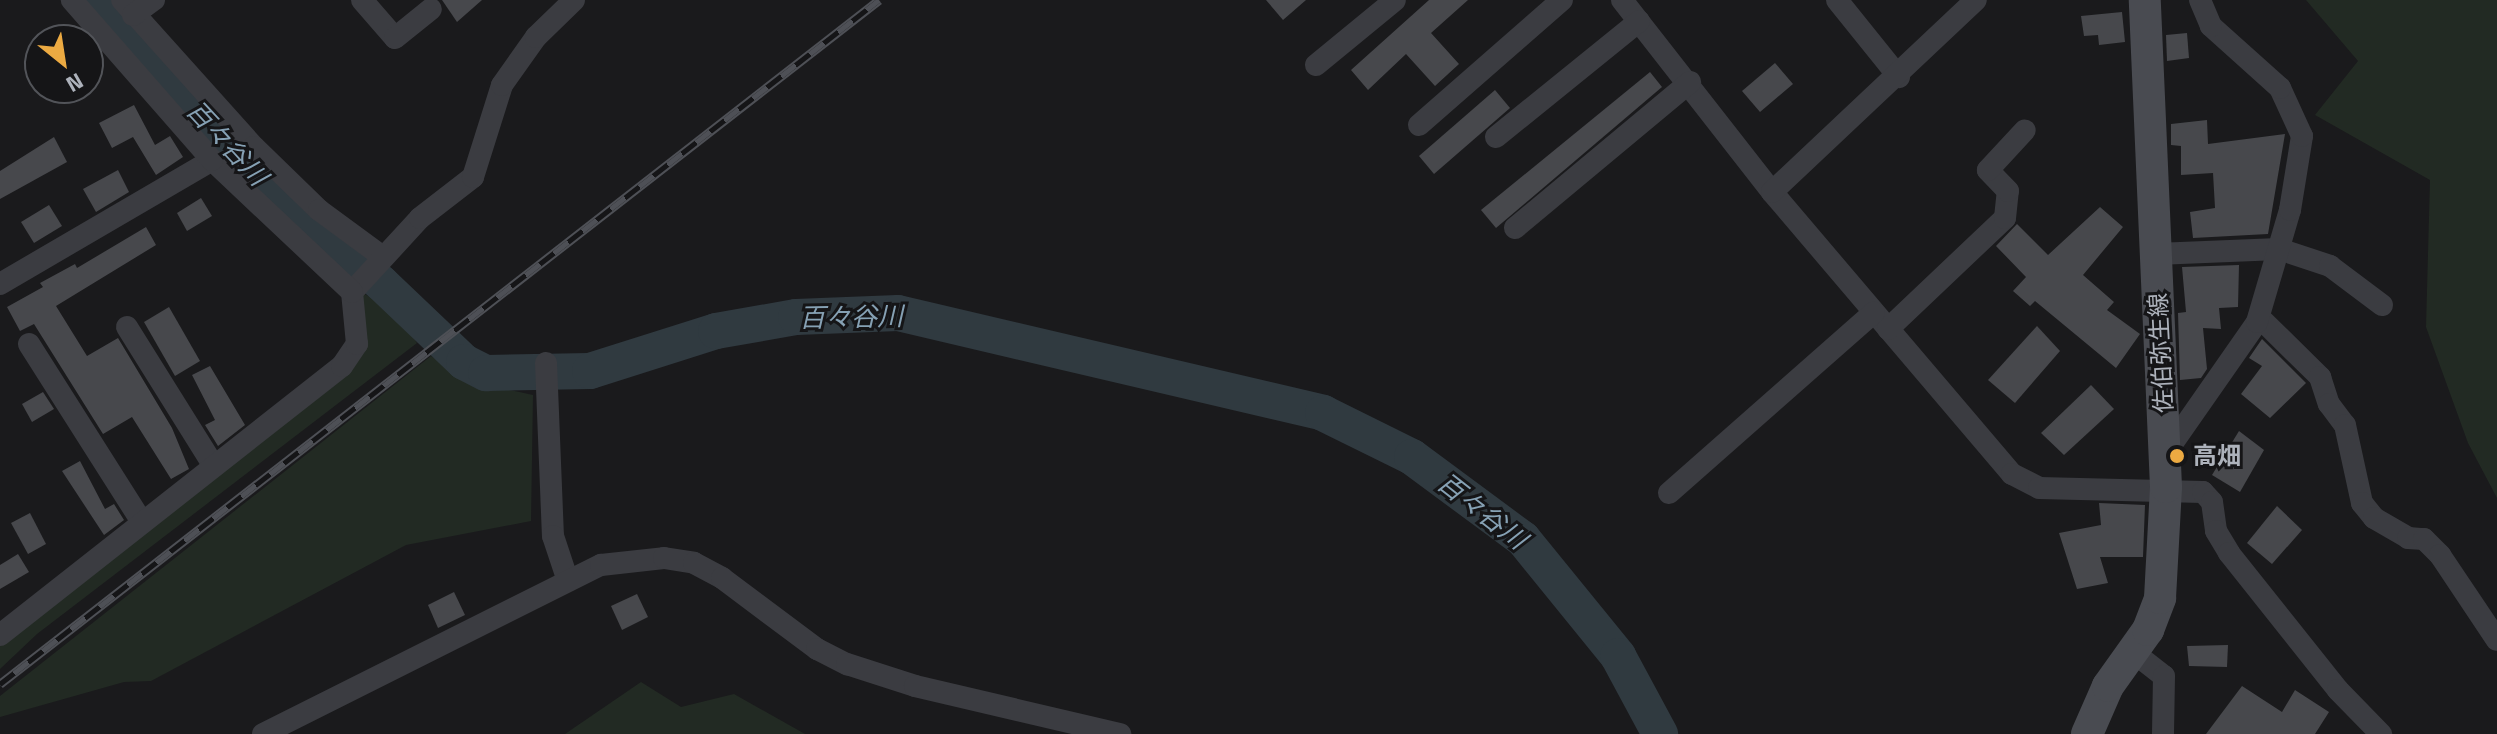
<!DOCTYPE html>
<html>
<head>
<meta charset="utf-8">
<style>
	body { margin:0 }
	#map { position:relative; width:2497px; height:734px; overflow:hidden; background:#1a1a1c; font-family:"Titillium Web","Noto Sans JP",sans-serif }
	div>[style] { position:absolute }
	.green>* { inset:0; background:#222a23 }
	.river>* { height:36px; margin:-18px; padding:0 18px; transform-origin:18px; border-radius:18px; background:#303a40 }
	.building>* { inset:0; background:#47484c }
	.minor>* { height:22px; margin:-11px; padding:0 11px; transform-origin:11px; border-radius:11px; background:#3b3c41 }
	.secondary>* { height:32px; margin:-16px; padding:0 16px; transform-origin:16px; border-radius:16px; background:#494b51 }
	.rail>* { height:9px; margin-top:-4.5px; transform-origin:0; background:repeating-linear-gradient(90deg,#151517 0 18px,#4e5056 0 36px); box-sizing:border-box; border-block:2px solid #4e5056 }
	.dots>* { width:22px; height:22px; translate:-50% -50%; box-sizing:border-box; border:4px solid #151517; border-radius:50% }
	span { translate:-50% -50%; white-space:nowrap; text-align:center; line-height:1.15; -webkit-text-stroke:6px #151517; paint-order:stroke }
	.street-label { font-size:24px; color:#adb2bb }
	.poi-label { font-size:24px; color:#adb2bb; font-weight:700 }
	.left { translate:0 -50%; text-align:left }
	.water-label { font-size:26px; color:#86a1b4; font-style:italic }
	.north { position:absolute; left:24px; top:24px; width:80px; height:80px; box-sizing:border-box; background:#151517; border:2px solid #525459; border-radius:50%; rotate:150deg; font-size:22px; font-weight:700; line-height:32px; text-align:center; color:#adb2bb }
	.north::after { content:''; display:block; margin:auto; width:28px; height:36px; background:#ecaa42; clip-path:polygon(50% 0,100% 100%,50% 72%,0 100%) }
</style>
</head>
<body>
<div id="map">
	<div class="green">
		<i style="clip-path:polygon(2306px 0,2497px 0,2497px 498px,2468px 443px,2426px 327px,2430px 180px,2315px 115px,2358px 61px)"></i>
		<i style="clip-path:polygon(361px 292px,393px 310px,417px 343px,37px 634px,0 669px,0 642px,342px 374px)"></i>
		<i style="clip-path:polygon(431px 356px,469px 381px,533px 395px,531px 521px,406px 545px,151px 681px,124px 682px,0 717px,0 696px)"></i>
		<i style="clip-path:polygon(641px 682px,681px 707px,734px 694px,805px 734px,565px 734px)"></i>
	</div>
	<div class="river">
		<i style="left:98px;top:0;width:244px;rotate:48.2deg"></i>
		<i style="left:261px;top:182px;width:157px;rotate:40.1deg"></i>
		<i style="left:381px;top:283px;width:115px;rotate:43.6deg"></i>
		<i style="left:464px;top:362px;width:25px;rotate:27deg"></i>
		<i style="left:486px;top:373px;width:104px;rotate:-1.1deg"></i>
		<i style="left:590px;top:371px;width:132px;rotate:-17.6deg"></i>
		<i style="left:716px;top:331px;width:81px;rotate:-9.9deg"></i>
		<i style="left:796px;top:317px;width:102px;rotate:-2.2deg"></i>
		<i style="left:898px;top:313px;width:437px;rotate:13.2deg"></i>
		<i style="left:1323px;top:413px;width:99px;rotate:26.3deg"></i>
		<i style="left:1412px;top:457px;width:138px;rotate:36.5deg"></i>
		<i style="left:1523px;top:539px;width:151px;rotate:50.9deg"></i>
		<i style="left:1618px;top:656px;width:89px;rotate:61.7deg"></i>
	</div>
	<div class="building">
		<i style="clip-path:polygon(442px 0,482px 0,457px 22px)"></i>
		<i style="clip-path:polygon(1266px 0,1306px 0,1283px 20px)"></i>
		<i style="clip-path:polygon(1429px 0,1468px 0,1431px 33px,1459px 64px,1435px 86px,1406px 54px,1368px 90px,1351px 70px)"></i>
		<i style="clip-path:polygon(2122px 12px,2125px 42px,2099px 45px,2098px 35px,2084px 36px,2081px 16px)"></i>
		<i style="clip-path:polygon(2187px 33px,2189px 58px,2167px 61px,2166px 35px)"></i>
		<i style="clip-path:polygon(1775px 63px,1793px 84px,1760px 112px,1742px 91px)"></i>
		<i style="clip-path:polygon(1650px 72px,1662px 87px,1496px 228px,1481px 210px)"></i>
		<i style="clip-path:polygon(1495px 90px,1510px 108px,1434px 174px,1419px 156px)"></i>
		<i style="clip-path:polygon(134px 105px,155px 145px,170px 136px,183px 157px,156px 175px,133px 137px,112px 148px,99px 123px)"></i>
		<i style="clip-path:polygon(2207px 120px,2208px 144px,2285px 134px,2268px 234px,2193px 238px,2190px 212px,2215px 208px,2213px 173px,2181px 175px,2181px 146px,2171px 145px,2171px 124px)"></i>
		<i style="clip-path:polygon(54px 137px,67px 162px,0 199px,0 171px)"></i>
		<i style="clip-path:polygon(118px 170px,129px 192px,96px 212px,83px 189px)"></i>
		<i style="clip-path:polygon(201px 198px,212px 216px,187px 231px,177px 213px)"></i>
		<i style="clip-path:polygon(49px 205px,62px 226px,34px 243px,21px 222px)"></i>
		<i style="clip-path:polygon(2100px 207px,2123px 227px,2083px 275px,2114px 302px,2107px 310px,2140px 334px,2116px 368px,2035px 301px,2030px 306px,2013px 291px,2026px 277px,1996px 246px,2017px 224px,2048px 255px)"></i>
		<i style="clip-path:polygon(146px 227px,156px 245px,56px 306px,87px 356px,118px 338px,172px 428px,189px 469px,171px 479px,132px 417px,103px 434px,34px 324px,20px 331px,7px 307px,43px 287px,40px 283px,75px 264px,77px 268px)"></i>
		<i style="clip-path:polygon(2239px 265px,2238px 307px,2219px 308px,2221px 329px,2203px 328px,2207px 369px,2201px 378px,2180px 380px,2178px 313px,2186px 312px,2182px 267px)"></i>
		<i style="clip-path:polygon(169px 307px,200px 361px,175px 376px,144px 322px)"></i>
		<i style="clip-path:polygon(2037px 326px,2060px 351px,2015px 403px,1988px 380px)"></i>
		<i style="clip-path:polygon(2262px 339px,2306px 383px,2270px 418px,2241px 394px,2262px 366px,2249px 358px)"></i>
		<i style="clip-path:polygon(210px 366px,245px 425px,218px 446px,205px 425px,215px 420px,192px 375px)"></i>
		<i style="clip-path:polygon(2091px 385px,2114px 409px,2064px 455px,2041px 433px)"></i>
		<i style="clip-path:polygon(43px 392px,54px 409px,32px 422px,22px 404px)"></i>
		<i style="clip-path:polygon(2239px 431px,2264px 450px,2240px 492px,2212px 475px)"></i>
		<i style="clip-path:polygon(80px 461px,105px 509px,114px 504px,124px 520px,104px 535px,62px 471px)"></i>
		<i style="clip-path:polygon(2099px 503px,2145px 505px,2143px 557px,2100px 557px,2108px 583px,2077px 589px,2059px 533px,2101px 525px)"></i>
		<i style="clip-path:polygon(2277px 506px,2302px 530px,2272px 564px,2247px 543px)"></i>
		<i style="clip-path:polygon(30px 513px,46px 544px,28px 554px,11px 523px)"></i>
		<i style="clip-path:polygon(18px 554px,29px 572px,0 589px,0 565px)"></i>
		<i style="clip-path:polygon(454px 592px,465px 615px,438px 628px,428px 605px)"></i>
		<i style="clip-path:polygon(637px 594px,648px 617px,622px 630px,611px 606px)"></i>
		<i style="clip-path:polygon(2228px 645px,2227px 667px,2189px 666px,2187px 646px)"></i>
		<i style="clip-path:polygon(2242px 686px,2282px 712px,2295px 690px,2329px 712px,2315px 734px,2206px 734px)"></i>
	</div>
	<div class="minor">
		<i style="left:122px;top:0;width:198px;rotate:48.1deg"></i>
		<i style="left:254px;top:147px;width:91px;rotate:44.1deg"></i>
		<i style="left:319px;top:210px;width:79px;rotate:36.3deg"></i>
		<i style="left:362px;top:0;width:50px;rotate:49deg"></i>
		<i style="left:395px;top:38px;width:46px;rotate:-38.9deg"></i>
		<i style="left:1622px;top:0;width:244px;rotate:52deg"></i>
		<i style="left:1772px;top:192px;width:370px;rotate:49.6deg"></i>
		<i style="left:2012px;top:474px;width:30px;rotate:27deg"></i>
		<i style="left:2039px;top:488px;width:164px;rotate:1.4deg"></i>
		<i style="left:2203px;top:492px;width:13px;rotate:48deg"></i>
		<i style="left:2212px;top:502px;width:29px;rotate:82deg"></i>
		<i style="left:2216px;top:531px;width:26px;rotate:59deg"></i>
		<i style="left:2229px;top:553px;width:175px;rotate:51.5deg"></i>
		<i style="left:2338px;top:690px;width:62px;rotate:45.7deg"></i>
		<i style="left:1837px;top:0;width:99px;rotate:51.2deg"></i>
		<i style="left:133px;top:15px;width:26px;rotate:-36deg"></i>
		<i style="left:1316px;top:65px;width:102px;rotate:-39.4deg"></i>
		<i style="left:1419px;top:125px;width:190px;rotate:-41.2deg"></i>
		<i style="left:1496px;top:137px;width:184px;rotate:-39deg"></i>
		<i style="left:1772px;top:192px;width:280px;rotate:-43.3deg"></i>
		<i style="left:1515px;top:228px;width:228px;rotate:-39.8deg"></i>
		<i style="left:2156px;top:254px;width:123px;rotate:-2.3deg"></i>
		<i style="left:2279px;top:249px;width:54px;rotate:18.4deg"></i>
		<i style="left:2330px;top:266px;width:65px;rotate:36.9deg"></i>
		<i style="left:0;top:284px;width:246px;rotate:-30.3deg"></i>
		<i style="left:352px;top:292px;width:100px;rotate:-47.4deg"></i>
		<i style="left:420px;top:218px;width:67px;rotate:-37.7deg"></i>
		<i style="left:473px;top:177px;width:96px;rotate:-72.5deg"></i>
		<i style="left:502px;top:85px;width:59px;rotate:-54.7deg"></i>
		<i style="left:536px;top:37px;width:53px;rotate:-44.2deg"></i>
		<i style="left:2259px;top:317px;width:86px;rotate:44.5deg"></i>
		<i style="left:2320px;top:377px;width:28px;rotate:72deg"></i>
		<i style="left:2329px;top:404px;width:26px;rotate:53deg"></i>
		<i style="left:2345px;top:425px;width:80px;rotate:77.7deg"></i>
		<i style="left:2362px;top:503px;width:19px;rotate:51deg"></i>
		<i style="left:2374px;top:518px;width:39px;rotate:30deg"></i>
		<i style="left:2408px;top:538px;width:16px;rotate:4deg"></i>
		<i style="left:2424px;top:539px;width:23px;rotate:45deg"></i>
		<i style="left:2440px;top:555px;width:102px;rotate:56.2deg"></i>
		<i style="left:127px;top:327px;width:164px;rotate:58deg"></i>
		<i style="left:1888px;top:329px;width:161px;rotate:-43.5deg"></i>
		<i style="left:2005px;top:218px;width:27px;rotate:-84deg"></i>
		<i style="left:2008px;top:191px;width:29px;rotate:-134deg"></i>
		<i style="left:1988px;top:170px;width:54px;rotate:-47.2deg"></i>
		<i style="left:29px;top:344px;width:211px;rotate:57.6deg"></i>
		<i style="left:546px;top:363px;width:173px;rotate:87.7deg"></i>
		<i style="left:553px;top:536px;width:47px;rotate:71.6deg"></i>
		<i style="left:2165px;top:454px;width:161px;rotate:-55.1deg"></i>
		<i style="left:2257px;top:322px;width:117px;rotate:-73.6deg"></i>
		<i style="left:2290px;top:210px;width:75px;rotate:-80.8deg"></i>
		<i style="left:2302px;top:136px;width:53px;rotate:-114.6deg"></i>
		<i style="left:2280px;top:88px;width:93px;rotate:-138.1deg"></i>
		<i style="left:2211px;top:26px;width:28px;rotate:-113deg"></i>
		<i style="left:1669px;top:493px;width:273px;rotate:-41.4deg"></i>
		<i style="left:0;top:635px;width:435px;rotate:-38.2deg"></i>
		<i style="left:342px;top:366px;width:27px;rotate:-56deg"></i>
		<i style="left:357px;top:344px;width:52px;rotate:-95.5deg"></i>
		<i style="left:352px;top:292px;width:192px;rotate:-136.7deg"></i>
		<i style="left:212px;top:160px;width:213px;rotate:-131.2deg"></i>
		<i style="left:2133px;top:652px;width:39px;rotate:38deg"></i>
		<i style="left:2164px;top:676px;width:58px;rotate:91deg"></i>
		<i style="left:263px;top:734px;width:378px;rotate:-26.6deg"></i>
		<i style="left:601px;top:565px;width:63px;rotate:-6.3deg"></i>
		<i style="left:664px;top:558px;width:30px;rotate:9deg"></i>
		<i style="left:694px;top:563px;width:32px;rotate:28deg"></i>
		<i style="left:722px;top:578px;width:119px;rotate:36.8deg"></i>
		<i style="left:817px;top:649px;width:34px;rotate:27deg"></i>
		<i style="left:847px;top:664px;width:71px;rotate:17.9deg"></i>
		<i style="left:915px;top:686px;width:211px;rotate:13.2deg"></i>
	</div>
	<div class="secondary">
		<i style="left:2087px;top:734px;width:52px;rotate:-66.4deg"></i>
		<i style="left:2108px;top:686px;width:69px;rotate:-54.5deg"></i>
		<i style="left:2148px;top:630px;width:34px;rotate:-69deg"></i>
		<i style="left:2160px;top:598px;width:111px;rotate:-86.9deg"></i>
		<i style="left:2166px;top:487px;width:487px;rotate:-92.5deg"></i>
	</div>
	<div class="rail">
		<i style="left:0;top:684px;width:1114px;rotate:-37.89deg"></i>
	</div>
	<div class="dots">
		<i style="left:2177px;top:456px;background:#ecaa42"></i>
	</div>
	<div class="street-label">
		<span style="left:2161px;top:353px;rotate:-93deg">佐伯弥生線</span>
	</div>
	<div class="poi-label">
		<span class="left" style="left:2193px;top:456px">高畑</span>
	</div>
	<div class="water-label">
		<span style="left:227px;top:143px;rotate:47deg">百々谷川</span>
		<span style="left:851px;top:317px;rotate:-1deg">百々谷川</span>
		<span style="left:1482px;top:511px;rotate:38deg">百々谷川</span>
	</div>
	<div class="north">N</div>
</div>
</body>
</html>
